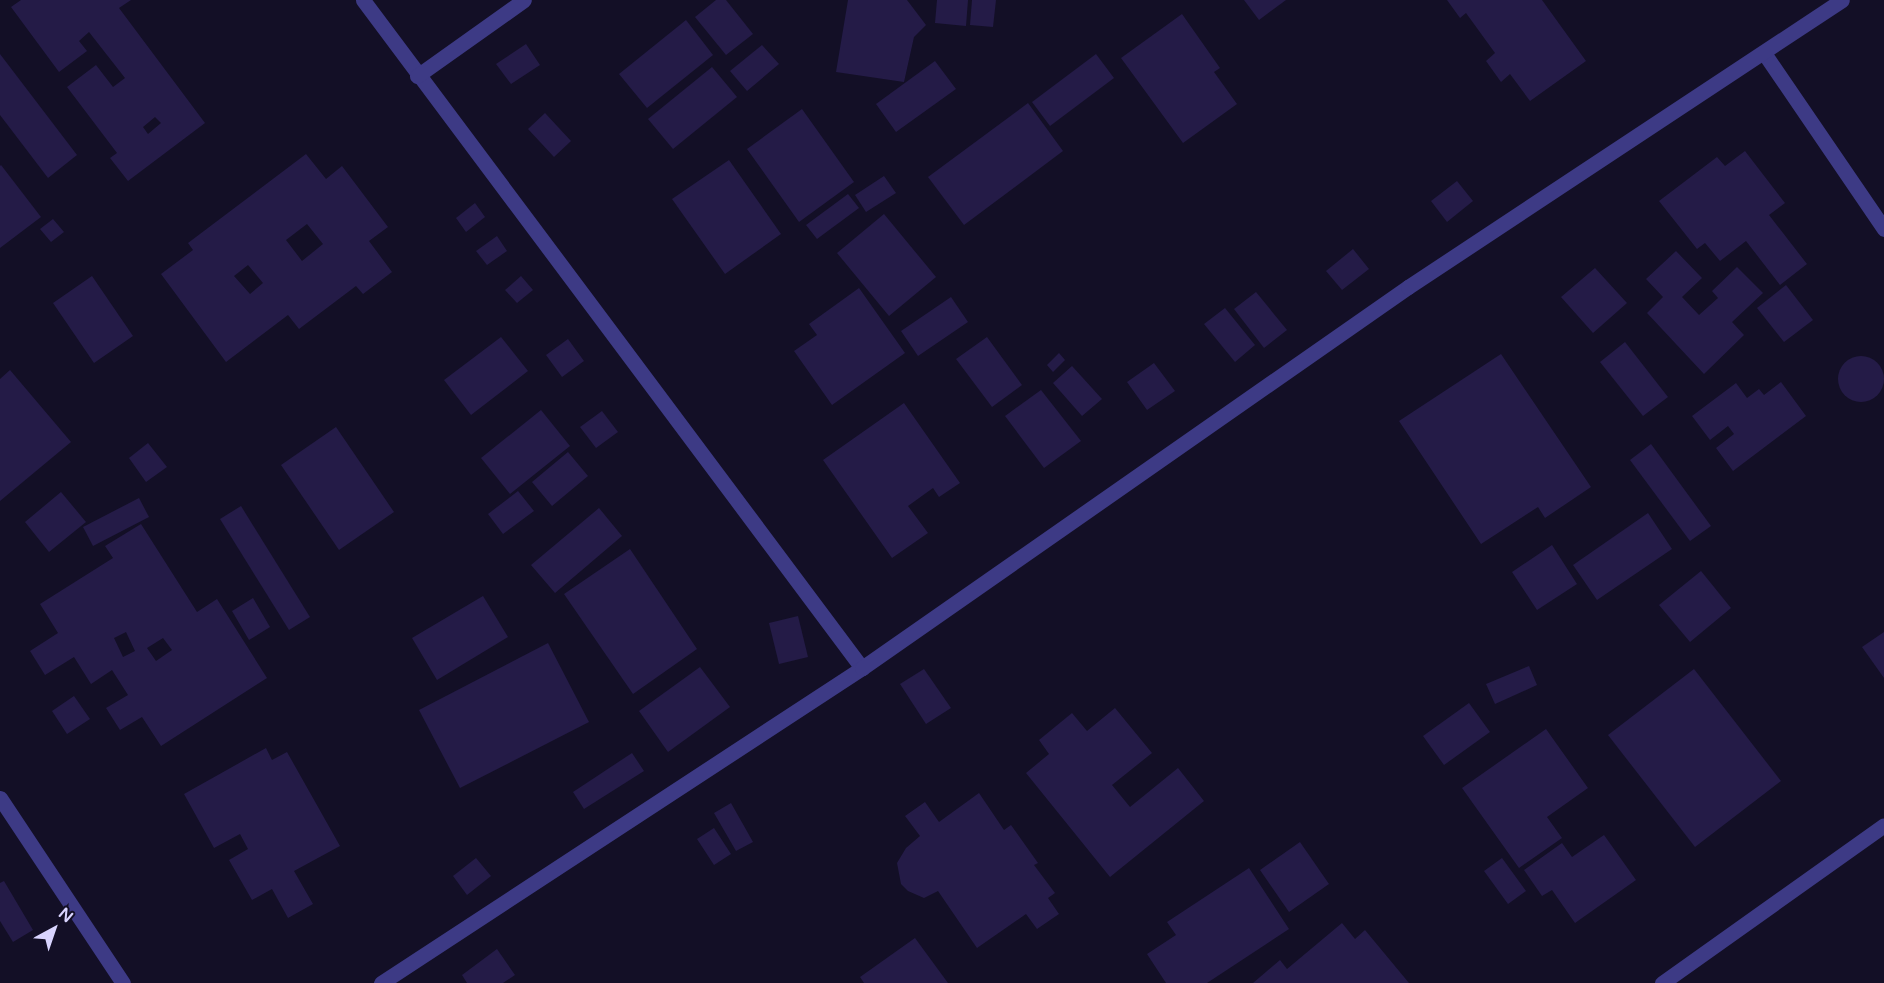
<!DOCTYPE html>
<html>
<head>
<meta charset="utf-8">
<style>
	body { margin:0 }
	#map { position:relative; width:1884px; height:983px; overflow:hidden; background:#130f26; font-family:"Varela Round",sans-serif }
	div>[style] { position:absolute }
	.building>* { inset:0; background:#241b47 }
	.round { border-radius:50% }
	.street>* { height:15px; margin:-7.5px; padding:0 7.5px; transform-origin:7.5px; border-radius:7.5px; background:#3d3a85 }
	span { translate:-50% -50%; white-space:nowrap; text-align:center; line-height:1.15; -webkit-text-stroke:6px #130f26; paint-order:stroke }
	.north { position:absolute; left:24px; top:899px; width:60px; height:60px; -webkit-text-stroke:4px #130f26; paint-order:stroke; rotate:40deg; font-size:16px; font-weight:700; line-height:24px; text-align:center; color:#d9d4ff }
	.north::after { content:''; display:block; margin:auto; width:21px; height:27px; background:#d9d4ff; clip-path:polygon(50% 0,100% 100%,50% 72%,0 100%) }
</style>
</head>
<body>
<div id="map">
	<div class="building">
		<i style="clip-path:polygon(evenodd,21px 0,131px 0,119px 8px,205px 123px,128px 181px,110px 158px,117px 153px,67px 87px,96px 65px,113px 87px,125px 78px,89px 32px,79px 41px,87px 51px,59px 72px,11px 7px,21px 0,155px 117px,161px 123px,148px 134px,143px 127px,155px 117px)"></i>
		<i style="clip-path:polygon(716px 0,726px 0,753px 34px,726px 55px,695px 17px)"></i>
		<i style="clip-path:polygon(848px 0,907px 0,926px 25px,914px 37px,904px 82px,836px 72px)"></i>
		<i style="clip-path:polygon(937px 0,968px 0,966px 26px,935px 23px)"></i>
		<i style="clip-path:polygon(972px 0,996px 0,993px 27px,970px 25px)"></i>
		<i style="clip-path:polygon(1244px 0,1286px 0,1259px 20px)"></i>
		<i style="clip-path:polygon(1447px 0,1542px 0,1586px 61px,1530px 101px,1510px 74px,1501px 82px,1486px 61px,1495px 53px,1466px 13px,1460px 18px)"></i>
		<i style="clip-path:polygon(1182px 14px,1220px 68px,1214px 72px,1237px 104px,1183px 143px,1121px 58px)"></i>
		<i style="clip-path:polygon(686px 20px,713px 55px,647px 108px,619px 74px)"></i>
		<i style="clip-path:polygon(526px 44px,540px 65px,511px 84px,496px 64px)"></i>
		<i style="clip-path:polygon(762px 45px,779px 64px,747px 91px,730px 71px)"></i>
		<i style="clip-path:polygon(0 54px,77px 155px,48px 178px,0 115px)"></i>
		<i style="clip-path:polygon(1096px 54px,1114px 78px,1050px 126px,1032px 102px)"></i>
		<i style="clip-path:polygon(935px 61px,956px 89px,896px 132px,876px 104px)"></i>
		<i style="clip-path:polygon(712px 67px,737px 97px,673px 149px,648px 119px)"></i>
		<i style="clip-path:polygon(1028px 103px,1063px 151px,964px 225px,928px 177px)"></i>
		<i style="clip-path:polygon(802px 109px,854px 182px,799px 222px,747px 149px)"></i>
		<i style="clip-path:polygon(545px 113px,571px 141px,554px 157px,528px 129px)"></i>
		<i style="clip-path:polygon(1745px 151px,1785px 203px,1769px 215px,1807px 264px,1780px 285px,1746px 241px,1720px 261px,1705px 243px,1697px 249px,1659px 201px,1717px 157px,1725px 166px)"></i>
		<i style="clip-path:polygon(evenodd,306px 154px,326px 179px,342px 166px,388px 227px,369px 241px,392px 272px,363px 294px,356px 286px,299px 329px,288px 315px,226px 362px,161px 274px,193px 250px,188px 243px,306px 154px,307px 224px,323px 244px,302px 261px,286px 240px,307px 224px,306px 154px,248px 265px,263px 283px,250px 294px,234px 276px,248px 265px)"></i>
		<i style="clip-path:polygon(729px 160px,781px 234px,725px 274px,672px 199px)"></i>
		<i style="clip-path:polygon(1px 165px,41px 217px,0 248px,0 166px)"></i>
		<i style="clip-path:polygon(884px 176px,896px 193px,866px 212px,855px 195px)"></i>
		<i style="clip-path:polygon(1457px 181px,1473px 201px,1447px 222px,1431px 201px)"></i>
		<i style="clip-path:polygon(848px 194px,859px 208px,817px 239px,806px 225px)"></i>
		<i style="clip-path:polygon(475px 203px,485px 217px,466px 232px,456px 218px)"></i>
		<i style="clip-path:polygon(884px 214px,936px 277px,889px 316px,837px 253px)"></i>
		<i style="clip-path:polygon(53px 219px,64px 232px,51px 242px,40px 229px)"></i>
		<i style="clip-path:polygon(497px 236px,507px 251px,487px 265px,476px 251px)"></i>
		<i style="clip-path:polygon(1353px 249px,1369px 269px,1342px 290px,1326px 271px)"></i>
		<i style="clip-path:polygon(1676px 251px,1702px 278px,1682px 297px,1699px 315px,1718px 298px,1712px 291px,1737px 267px,1763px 293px,1732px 322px,1744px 335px,1704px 374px,1647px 313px,1663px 297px,1646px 279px)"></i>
		<i style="clip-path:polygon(1595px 268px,1627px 303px,1593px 333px,1561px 297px)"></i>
		<i style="clip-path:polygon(92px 276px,133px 336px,94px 363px,53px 303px)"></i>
		<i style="clip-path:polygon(521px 276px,533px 290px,517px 303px,505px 290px)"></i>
		<i style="clip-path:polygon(1786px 285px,1813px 320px,1784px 342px,1757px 308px)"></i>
		<i style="clip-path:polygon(859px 288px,905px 353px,832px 405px,794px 351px,817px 335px,809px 324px)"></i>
		<i style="clip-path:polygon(1256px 292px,1287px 330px,1264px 348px,1234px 309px)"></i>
		<i style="clip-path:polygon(951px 297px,968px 322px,918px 356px,901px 331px)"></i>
		<i style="clip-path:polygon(1225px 308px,1255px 345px,1235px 362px,1204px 324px)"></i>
		<i style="clip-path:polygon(501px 337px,528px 371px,471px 415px,444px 380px)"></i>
		<i style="clip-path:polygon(987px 337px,1022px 385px,992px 407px,956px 359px)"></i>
		<i style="clip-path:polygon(568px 339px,584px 361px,562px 377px,546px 355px)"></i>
		<i style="clip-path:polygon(1625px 342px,1668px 397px,1643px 416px,1600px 362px)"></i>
		<i style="clip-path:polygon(1059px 353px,1065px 360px,1053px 372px,1047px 365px)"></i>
		<i style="clip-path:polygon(1501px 354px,1591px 487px,1545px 518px,1538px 507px,1481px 544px,1399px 421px)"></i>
		<i class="round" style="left:1838px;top:356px;width:46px;height:46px"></i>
		<i style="clip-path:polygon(1154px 363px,1175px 391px,1147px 410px,1127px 382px)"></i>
		<i style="clip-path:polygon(1072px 366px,1102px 399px,1082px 416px,1053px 383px)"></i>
		<i style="clip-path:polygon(10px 370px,71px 442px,0 501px,0 379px)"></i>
		<i style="clip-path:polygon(1781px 382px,1806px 416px,1733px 471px,1716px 448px,1734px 434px,1728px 426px,1710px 440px,1692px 416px,1736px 383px,1747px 398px,1759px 389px,1764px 395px)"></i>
		<i style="clip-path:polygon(1041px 390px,1081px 441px,1044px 468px,1005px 416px)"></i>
		<i style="clip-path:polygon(904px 403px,960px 483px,939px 497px,933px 488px,908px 506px,928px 533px,892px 558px,823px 460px)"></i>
		<i style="clip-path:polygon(541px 410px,570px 446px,510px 494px,481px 458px)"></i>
		<i style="clip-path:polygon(602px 411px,618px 432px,596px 448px,580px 427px)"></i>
		<i style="clip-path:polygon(336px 427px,394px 512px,339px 550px,281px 465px)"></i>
		<i style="clip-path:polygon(148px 443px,167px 467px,146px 482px,129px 458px)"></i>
		<i style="clip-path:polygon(1651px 444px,1711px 526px,1690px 541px,1630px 460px)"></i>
		<i style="clip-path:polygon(568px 452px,588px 476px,552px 506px,532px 482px)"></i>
		<i style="clip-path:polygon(518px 491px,534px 511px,503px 534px,488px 514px)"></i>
		<i style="clip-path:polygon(61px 492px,86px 522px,49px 552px,25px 522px)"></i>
		<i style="clip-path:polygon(139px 498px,149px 517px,93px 546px,83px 527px)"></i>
		<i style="clip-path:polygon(241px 506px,310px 617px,289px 630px,220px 519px)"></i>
		<i style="clip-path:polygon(599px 508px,622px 536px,555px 593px,531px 565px)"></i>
		<i style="clip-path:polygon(1648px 513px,1672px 549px,1597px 600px,1573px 565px)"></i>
		<i style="clip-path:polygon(evenodd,141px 524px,197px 612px,217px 599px,267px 678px,161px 746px,142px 717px,120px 730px,106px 708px,128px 695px,112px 670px,91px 684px,74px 657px,45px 675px,30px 651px,58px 633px,40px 604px,113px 558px,105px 546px,141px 524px,126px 632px,135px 651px,123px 657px,114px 638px,126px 632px,141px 524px,163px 638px,172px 650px,156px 661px,147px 648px,163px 638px)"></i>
		<i style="clip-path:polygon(1552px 545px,1577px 584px,1537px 610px,1512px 572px)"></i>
		<i style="clip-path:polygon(630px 549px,697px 649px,633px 694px,564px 594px)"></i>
		<i style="clip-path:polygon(1701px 571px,1731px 608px,1690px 642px,1659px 605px)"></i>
		<i style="clip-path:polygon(483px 596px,508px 637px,437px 680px,412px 638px)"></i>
		<i style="clip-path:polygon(253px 598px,270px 627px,249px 640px,232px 611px)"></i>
		<i style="clip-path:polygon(798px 616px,808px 657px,779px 664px,769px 623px)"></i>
		<i style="clip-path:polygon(1884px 632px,1884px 678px,1862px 647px)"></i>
		<i style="clip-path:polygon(548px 643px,589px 722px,460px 788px,419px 710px)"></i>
		<i style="clip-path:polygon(1529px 666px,1537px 685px,1495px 704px,1486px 684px)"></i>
		<i style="clip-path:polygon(700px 667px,730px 707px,668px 752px,639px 711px)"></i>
		<i style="clip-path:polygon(924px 669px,951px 708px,926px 724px,900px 684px)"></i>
		<i style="clip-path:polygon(1694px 669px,1781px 781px,1695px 847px,1608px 735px)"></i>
		<i style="clip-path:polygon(74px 696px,90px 719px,67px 734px,52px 711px)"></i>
		<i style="clip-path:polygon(1469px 703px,1490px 732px,1444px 765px,1423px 736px)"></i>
		<i style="clip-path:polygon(1115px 708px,1152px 753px,1112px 785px,1130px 807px,1178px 768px,1204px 801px,1110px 877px,1026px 773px,1049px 754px,1039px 740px,1072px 713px,1087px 731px)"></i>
		<i style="clip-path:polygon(1546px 729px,1588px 788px,1547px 817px,1562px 838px,1519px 868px,1462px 788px)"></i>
		<i style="clip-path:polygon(266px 748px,272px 760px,287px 752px,340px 846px,294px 871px,313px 904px,288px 918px,272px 889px,252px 900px,229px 860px,248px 849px,240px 834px,214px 848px,184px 794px)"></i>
		<i style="clip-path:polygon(632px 753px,644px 771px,584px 809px,573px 792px)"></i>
		<i style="clip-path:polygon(979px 793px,1004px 830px,1011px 825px,1038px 863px,1034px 865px,1055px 893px,1048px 898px,1059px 914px,1037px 929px,1026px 914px,977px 948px,938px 891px,924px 898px,908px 891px,901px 884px,897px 863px,906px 848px,920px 836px,905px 816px,925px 802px,939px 822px)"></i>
		<i style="clip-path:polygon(731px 803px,753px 842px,736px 851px,714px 813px)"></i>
		<i style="clip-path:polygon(714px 828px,731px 854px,714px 865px,697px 839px)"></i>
		<i style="clip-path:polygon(1604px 835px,1636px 880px,1575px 923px,1552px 890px,1542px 896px,1524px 870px,1562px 843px,1572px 857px)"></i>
		<i style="clip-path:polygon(1300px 842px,1329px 884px,1289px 912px,1260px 870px)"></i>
		<i style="clip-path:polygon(476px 858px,491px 876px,467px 895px,453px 876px)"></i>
		<i style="clip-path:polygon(1502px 858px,1526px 891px,1508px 904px,1484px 871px)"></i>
		<i style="clip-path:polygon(1249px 868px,1289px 929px,1207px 983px,1166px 983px,1147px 954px,1176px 935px,1167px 922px)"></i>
		<i style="clip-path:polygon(4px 881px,33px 930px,13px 942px,0 921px,0 883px)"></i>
		<i style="clip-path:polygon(1342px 923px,1355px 939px,1365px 930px,1409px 983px,1253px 983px,1280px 960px,1287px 969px)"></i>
		<i style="clip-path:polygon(915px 938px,948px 983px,864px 983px,860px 977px)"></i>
		<i style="clip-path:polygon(497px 949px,515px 975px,503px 983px,467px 983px,462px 975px)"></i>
	</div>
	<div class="street">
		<i style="left:363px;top:0;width:834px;rotate:53.24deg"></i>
		<i style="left:1764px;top:53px;width:213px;rotate:55.7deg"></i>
		<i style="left:417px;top:76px;width:131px;rotate:-35.4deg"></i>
		<i style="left:0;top:798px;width:222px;rotate:56.4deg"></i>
		<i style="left:381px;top:983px;width:575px;rotate:-33.22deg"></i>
		<i style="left:862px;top:668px;width:666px;rotate:-34.91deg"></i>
		<i style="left:1408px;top:287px;width:520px;rotate:-33.48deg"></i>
		<i style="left:1662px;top:983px;width:272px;rotate:-35.4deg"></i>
	</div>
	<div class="north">N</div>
</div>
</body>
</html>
